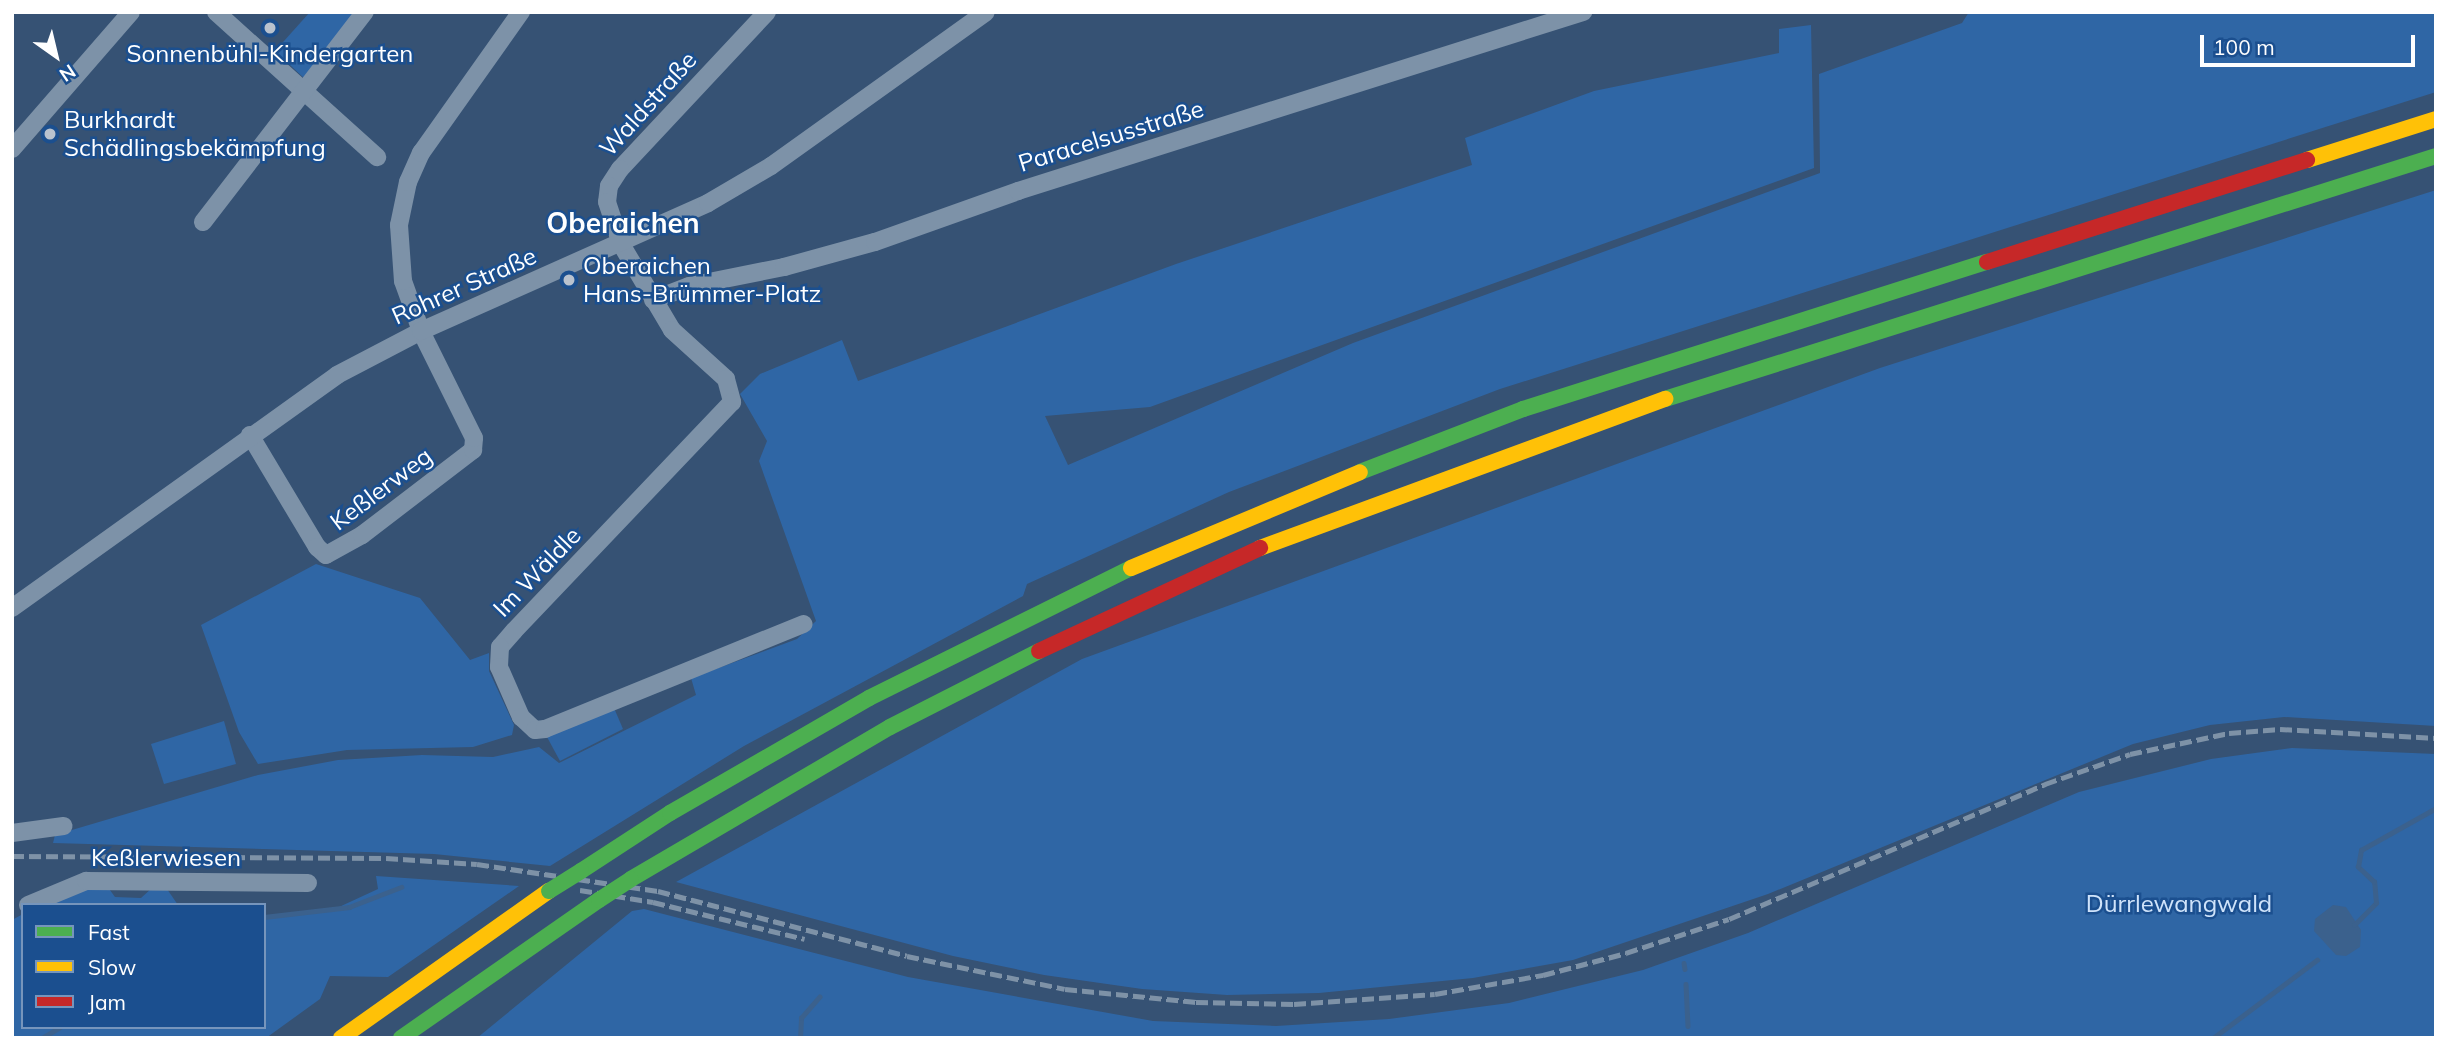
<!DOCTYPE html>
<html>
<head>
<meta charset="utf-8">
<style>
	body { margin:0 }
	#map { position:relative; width:2448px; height:1050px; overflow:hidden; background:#365274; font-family:Mulish,sans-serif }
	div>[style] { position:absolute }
	.green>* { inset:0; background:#2f66a5 }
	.water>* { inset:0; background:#3b618d }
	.stream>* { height:4.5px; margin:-2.25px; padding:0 2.25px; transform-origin:2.25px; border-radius:2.25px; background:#3b618d }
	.street>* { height:18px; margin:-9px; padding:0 9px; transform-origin:9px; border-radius:9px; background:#7d92a8 }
	.fast>* { height:16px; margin:-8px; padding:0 8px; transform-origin:8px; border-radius:8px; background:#4caf50 }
	.slow>* { height:16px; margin:-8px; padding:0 8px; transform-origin:8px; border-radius:8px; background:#ffc107 }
	.jam>* { height:16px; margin:-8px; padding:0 8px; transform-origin:8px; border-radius:8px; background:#c62828 }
	.rail>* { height:4.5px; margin-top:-2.25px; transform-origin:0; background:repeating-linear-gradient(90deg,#7e92a7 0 12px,transparent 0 17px) }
	.fast-bridge>* { height:16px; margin:-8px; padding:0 8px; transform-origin:8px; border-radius:8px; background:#4caf50 }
	.dots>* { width:19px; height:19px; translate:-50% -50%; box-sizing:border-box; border:4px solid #1b4f8f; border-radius:50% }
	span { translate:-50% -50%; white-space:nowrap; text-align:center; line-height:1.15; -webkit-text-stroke:5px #1b4f8f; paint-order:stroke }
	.poi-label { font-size:24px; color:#fff }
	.left { translate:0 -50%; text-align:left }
	.street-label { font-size:24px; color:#fff }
	.park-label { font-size:24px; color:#cfe3fa }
	.quarter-label { font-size:28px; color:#fff; font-weight:700 }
	.frame { position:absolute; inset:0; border:14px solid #fff; pointer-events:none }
	.legend { position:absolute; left:21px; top:903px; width:245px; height:126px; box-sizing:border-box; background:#1b4f8f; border:2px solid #7695bc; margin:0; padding:9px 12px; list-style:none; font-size:21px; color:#fff }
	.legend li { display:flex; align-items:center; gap:14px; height:35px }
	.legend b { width:35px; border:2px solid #7695bc }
	.north { position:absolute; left:21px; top:21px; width:70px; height:70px; -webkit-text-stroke:5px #1b4f8f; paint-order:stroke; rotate:146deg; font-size:19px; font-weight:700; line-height:28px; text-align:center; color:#fff }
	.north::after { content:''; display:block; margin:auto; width:24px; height:32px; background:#fff; clip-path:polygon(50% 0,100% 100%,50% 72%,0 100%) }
	.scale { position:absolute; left:2200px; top:35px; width:215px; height:32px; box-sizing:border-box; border:4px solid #fff; border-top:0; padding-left:9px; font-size:21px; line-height:24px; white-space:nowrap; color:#fff; -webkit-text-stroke:5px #1b4f8f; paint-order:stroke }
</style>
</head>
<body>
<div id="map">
	<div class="green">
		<i style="clip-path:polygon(310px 12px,360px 12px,306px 80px,275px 51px)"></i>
		<i style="clip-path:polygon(1969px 12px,2436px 12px,2436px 92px,1500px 389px,1229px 492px,1027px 584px,1023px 596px,744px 746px,550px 866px,434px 854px,53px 843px,55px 835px,258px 775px,338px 760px,422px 755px,493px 757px,539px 747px,559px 763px,696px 695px,691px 678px,797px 639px,816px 621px,759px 461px,767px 441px,740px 394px,760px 374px,842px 340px,858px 381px,1176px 264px,1472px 165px,1465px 138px,1594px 91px,1779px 53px,1779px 29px,1811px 25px,1814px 168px,1150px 407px,1045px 416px,1068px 465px,1353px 343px,1820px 173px,1819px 74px,1962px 23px)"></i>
		<i style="clip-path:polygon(2436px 190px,2436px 726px,2284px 717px,2210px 725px,2133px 744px,1768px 894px,1573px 960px,1473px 978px,1319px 993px,1227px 995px,1142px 989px,1044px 975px,953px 956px,676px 882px,1082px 659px,1880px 368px)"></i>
		<i style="clip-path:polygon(316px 564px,420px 598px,470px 660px,489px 653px,489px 671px,514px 725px,512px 735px,473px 747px,347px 750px,258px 764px,239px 732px,201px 625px)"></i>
		<i style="clip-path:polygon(614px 708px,623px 729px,560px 761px,547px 737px)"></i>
		<i style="clip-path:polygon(224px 721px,236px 764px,164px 784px,151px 744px)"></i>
		<i style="clip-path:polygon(2292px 748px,2436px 754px,2436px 1038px,477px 1038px,632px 911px,644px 909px,908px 977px,1153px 1021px,1276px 1026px,1389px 1019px,1509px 1003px,1643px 970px,1748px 933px,2079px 792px,2211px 759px)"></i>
		<i style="clip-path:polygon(376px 876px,519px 886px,388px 977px,330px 976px,320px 999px,266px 1038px,12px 1038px,12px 920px,23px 914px,23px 1027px,264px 1027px,264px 918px,339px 907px,378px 889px)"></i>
		<i style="clip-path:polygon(107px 886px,115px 897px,141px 898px,152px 888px,167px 889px,178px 905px,42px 905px,75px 890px)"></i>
	</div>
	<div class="water">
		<i style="clip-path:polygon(2333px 905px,2346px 907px,2361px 930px,2360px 947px,2346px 956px,2336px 955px,2314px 931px,2315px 919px)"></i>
	</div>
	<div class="stream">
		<i style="left:264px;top:917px;width:86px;rotate:-6.7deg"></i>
		<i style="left:349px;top:907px;width:56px;rotate:-21deg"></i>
		<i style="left:2354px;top:925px;width:31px;rotate:-45deg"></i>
		<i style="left:2376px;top:903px;width:21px;rotate:-95deg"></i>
		<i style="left:2374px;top:882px;width:22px;rotate:-137deg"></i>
		<i style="left:2358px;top:867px;width:17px;rotate:-80deg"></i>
		<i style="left:2361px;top:850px;width:86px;rotate:-29.2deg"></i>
		<i style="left:1684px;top:963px;width:6px;rotate:81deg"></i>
		<i style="left:1686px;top:984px;width:42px;rotate:87.3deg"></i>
		<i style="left:42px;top:1038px;width:21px;rotate:-31deg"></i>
		<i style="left:800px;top:1038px;width:20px;rotate:-87deg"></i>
		<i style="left:801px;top:1018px;width:28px;rotate:-49deg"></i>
		<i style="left:2213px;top:1038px;width:130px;rotate:-36.9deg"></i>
	</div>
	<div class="street">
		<i style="left:216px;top:12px;width:217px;rotate:42deg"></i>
		<i style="left:767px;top:12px;width:215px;rotate:133.1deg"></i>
		<i style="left:620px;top:169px;width:20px;rotate:123deg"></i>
		<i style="left:609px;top:186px;width:16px;rotate:97deg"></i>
		<i style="left:607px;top:202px;width:44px;rotate:71.6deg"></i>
		<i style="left:621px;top:244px;width:100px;rotate:59.3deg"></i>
		<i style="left:672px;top:330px;width:73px;rotate:42.2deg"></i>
		<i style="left:726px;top:379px;width:24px;rotate:75deg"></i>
		<i style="left:732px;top:402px;width:316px;rotate:133.6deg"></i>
		<i style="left:514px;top:631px;width:21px;rotate:131deg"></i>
		<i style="left:500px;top:647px;width:20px;rotate:93deg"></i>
		<i style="left:499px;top:667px;width:55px;rotate:66.3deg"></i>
		<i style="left:521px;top:717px;width:19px;rotate:43deg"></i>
		<i style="left:535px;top:730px;width:10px;rotate:-6deg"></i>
		<i style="left:545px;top:729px;width:279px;rotate:-22.1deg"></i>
		<i style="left:12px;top:149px;width:181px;rotate:-49deg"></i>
		<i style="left:203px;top:222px;width:265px;rotate:-52.4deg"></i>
		<i style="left:653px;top:300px;width:39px;rotate:-21deg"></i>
		<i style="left:689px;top:286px;width:97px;rotate:-11.3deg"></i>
		<i style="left:784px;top:267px;width:94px;rotate:-15.4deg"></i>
		<i style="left:875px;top:242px;width:152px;rotate:-19.6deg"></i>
		<i style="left:1018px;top:191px;width:593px;rotate:-17.58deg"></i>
		<i style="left:250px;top:435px;width:131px;rotate:59.1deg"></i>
		<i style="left:317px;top:547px;width:12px;rotate:42deg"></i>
		<i style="left:326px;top:555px;width:41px;rotate:-29.1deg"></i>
		<i style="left:362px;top:535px;width:140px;rotate:-37.4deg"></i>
		<i style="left:473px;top:450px;width:12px;rotate:-85deg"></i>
		<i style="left:474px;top:438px;width:119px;rotate:-116.4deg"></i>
		<i style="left:421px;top:331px;width:53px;rotate:-109.8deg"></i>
		<i style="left:403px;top:281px;width:56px;rotate:-94.1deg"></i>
		<i style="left:399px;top:225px;width:44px;rotate:-78.2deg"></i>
		<i style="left:408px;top:182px;width:32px;rotate:-66deg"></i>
		<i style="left:421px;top:153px;width:173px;rotate:-54.7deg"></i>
		<i style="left:12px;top:608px;width:400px;rotate:-35.6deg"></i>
		<i style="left:337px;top:375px;width:95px;rotate:-27.6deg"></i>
		<i style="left:421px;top:331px;width:314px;rotate:-24deg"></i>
		<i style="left:708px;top:203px;width:73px;rotate:-30.4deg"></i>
		<i style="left:771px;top:166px;width:264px;rotate:-35.6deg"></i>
		<i style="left:12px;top:833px;width:52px;rotate:-7.7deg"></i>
		<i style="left:28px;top:905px;width:63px;rotate:-22.5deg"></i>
		<i style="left:86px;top:881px;width:222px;rotate:0.5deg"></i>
	</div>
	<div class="fast">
		<i style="left:1665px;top:399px;width:808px;rotate:-17.49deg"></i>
		<i style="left:1360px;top:472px;width:175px;rotate:-21.1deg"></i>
		<i style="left:1523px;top:409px;width:487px;rotate:-17.6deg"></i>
		<i style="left:581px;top:871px;width:106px;rotate:-33.1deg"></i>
		<i style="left:670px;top:813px;width:230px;rotate:-30deg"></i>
		<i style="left:869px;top:698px;width:292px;rotate:-26.4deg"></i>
		<i style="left:631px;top:879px;width:300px;rotate:-30.4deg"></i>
		<i style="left:890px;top:727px;width:167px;rotate:-27deg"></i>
		<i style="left:401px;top:1038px;width:241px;rotate:-34.9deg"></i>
	</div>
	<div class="slow">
		<i style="left:2307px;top:160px;width:135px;rotate:-17.6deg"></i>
		<i style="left:1260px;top:548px;width:432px;rotate:-20.2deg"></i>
		<i style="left:1131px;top:568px;width:248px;rotate:-22.7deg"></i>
		<i style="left:341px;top:1038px;width:255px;rotate:-35.3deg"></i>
	</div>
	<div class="jam">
		<i style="left:1987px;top:262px;width:336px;rotate:-17.7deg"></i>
		<i style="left:1039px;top:651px;width:244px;rotate:-25deg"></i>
	</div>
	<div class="rail">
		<i style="left:12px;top:856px;width:374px;rotate:0.3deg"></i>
		<i style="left:386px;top:858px;width:91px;rotate:3.8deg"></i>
		<i style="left:477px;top:864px;width:183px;rotate:8.5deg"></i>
		<i style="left:658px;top:891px;width:257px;rotate:14.6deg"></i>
		<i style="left:907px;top:956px;width:161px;rotate:11.8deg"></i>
		<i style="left:1065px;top:989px;width:132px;rotate:5.7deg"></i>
		<i style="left:1196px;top:1002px;width:98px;rotate:1.2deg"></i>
		<i style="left:1294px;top:1004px;width:141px;rotate:-4.1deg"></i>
		<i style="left:1435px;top:994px;width:110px;rotate:-10deg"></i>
		<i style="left:1543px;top:975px;width:86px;rotate:-14.8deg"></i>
		<i style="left:1626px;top:953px;width:108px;rotate:-18.3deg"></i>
		<i style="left:1729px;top:919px;width:344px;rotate:-23.1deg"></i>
		<i style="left:2045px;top:784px;width:90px;rotate:-19.4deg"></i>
		<i style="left:2130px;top:754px;width:101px;rotate:-12deg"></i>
		<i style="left:2229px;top:733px;width:51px;rotate:-4.5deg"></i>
		<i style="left:2280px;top:729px;width:156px;rotate:3.3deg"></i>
		<i style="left:580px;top:890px;width:74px;rotate:9.3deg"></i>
		<i style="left:653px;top:902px;width:156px;rotate:13.7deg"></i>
	</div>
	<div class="fast-bridge">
		<i style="left:549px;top:891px;width:38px;rotate:-32deg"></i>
		<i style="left:599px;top:900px;width:38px;rotate:-33deg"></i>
	</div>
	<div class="dots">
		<i style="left:270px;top:28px;background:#b9c2ce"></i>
		<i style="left:50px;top:134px;background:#b9c2ce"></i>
		<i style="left:569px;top:280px;background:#b9c2ce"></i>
	</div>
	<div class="poi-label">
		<span style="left:270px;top:54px">Sonnenbühl-Kindergarten</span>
		<span class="left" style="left:64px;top:134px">Burkhardt<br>Schädlingsbekämpfung</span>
		<span class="left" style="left:583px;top:280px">Oberaichen<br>Hans-Brümmer-Platz</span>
	</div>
	<div class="street-label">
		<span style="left:648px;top:104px;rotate:-48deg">Waldstraße</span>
		<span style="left:1111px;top:136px;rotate:-17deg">Paracelsusstraße</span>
		<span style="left:464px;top:286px;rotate:-24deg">Rohrer Straße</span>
		<span style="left:381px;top:489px;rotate:-37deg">Keßlerweg</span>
		<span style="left:537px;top:572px;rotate:-46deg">Im Wäldle</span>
		<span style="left:166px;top:858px">Keßlerwiesen</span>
	</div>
	<div class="park-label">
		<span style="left:2179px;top:904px">Dürrlewangwald</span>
	</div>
	<div class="quarter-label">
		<span style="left:623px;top:223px">Oberaichen</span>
	</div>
	<div class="frame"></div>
	<ul class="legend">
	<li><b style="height:9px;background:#4caf50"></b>Fast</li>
	<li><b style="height:9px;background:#ffc107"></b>Slow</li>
	<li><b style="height:9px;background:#c62828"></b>Jam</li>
	</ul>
	<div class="north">N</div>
	<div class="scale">100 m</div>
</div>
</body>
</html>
